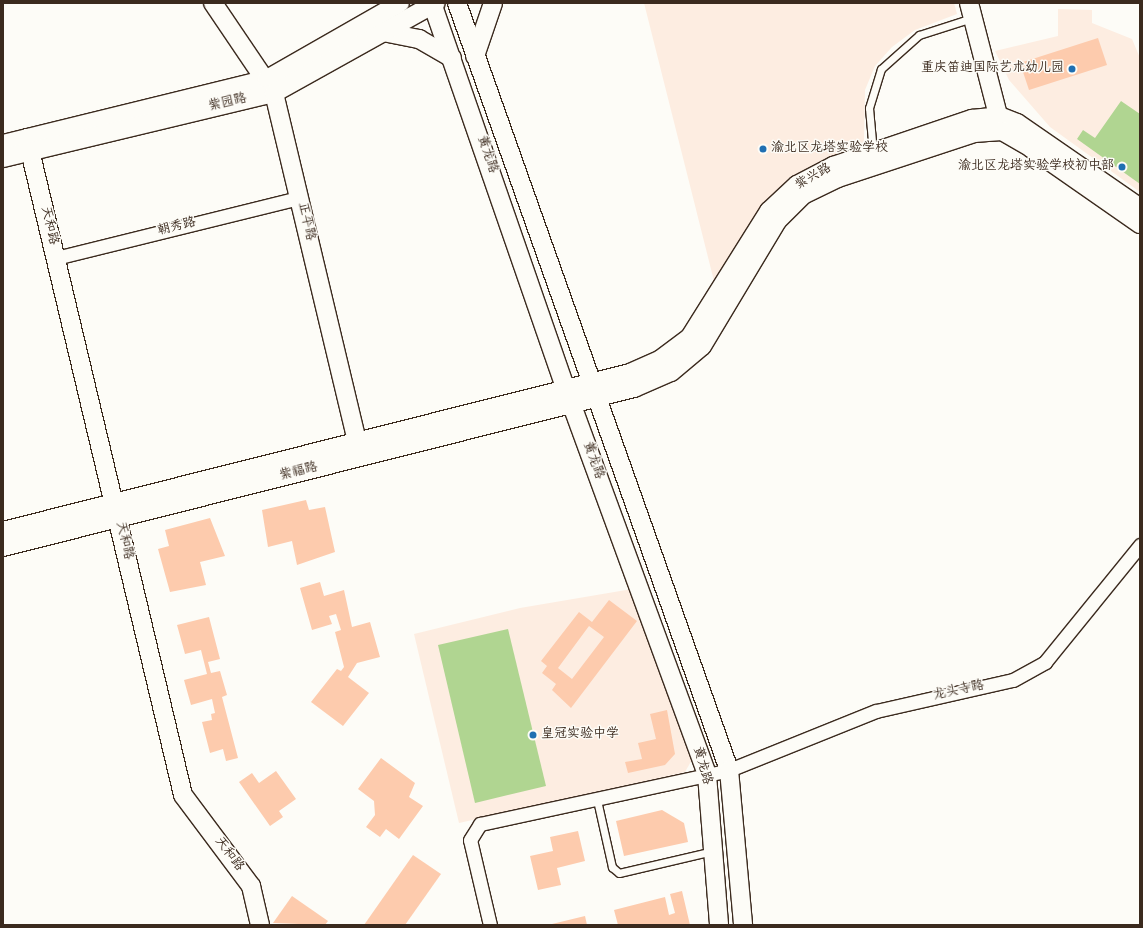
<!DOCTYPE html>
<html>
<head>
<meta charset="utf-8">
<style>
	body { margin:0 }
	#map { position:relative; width:1143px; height:928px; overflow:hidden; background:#fdfcf7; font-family:Dekko,"LXGW WenKai TC",sans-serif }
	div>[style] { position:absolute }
	.built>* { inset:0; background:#fdede1 }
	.green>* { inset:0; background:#b0d591 }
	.building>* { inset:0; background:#fdcbad }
	.roads { filter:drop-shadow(1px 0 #3b2a1e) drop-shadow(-1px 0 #3b2a1e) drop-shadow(0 1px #3b2a1e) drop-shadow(0 -1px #3b2a1e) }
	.lane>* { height:7px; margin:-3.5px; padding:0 3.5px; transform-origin:3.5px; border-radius:3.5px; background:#fdfcf7 }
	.street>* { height:13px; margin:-6.5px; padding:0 6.5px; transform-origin:6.5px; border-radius:6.5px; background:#fdfcf7 }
	.secondary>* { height:18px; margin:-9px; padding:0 9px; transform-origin:9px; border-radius:9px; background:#fdfcf7 }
	.dots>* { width:11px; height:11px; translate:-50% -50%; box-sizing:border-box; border:2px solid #fdfcf7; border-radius:50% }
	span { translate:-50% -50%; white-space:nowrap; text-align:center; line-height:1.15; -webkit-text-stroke:3px #fdfcf7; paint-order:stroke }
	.poi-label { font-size:13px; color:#3b2a1e }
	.right { translate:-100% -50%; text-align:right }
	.left { translate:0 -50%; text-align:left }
	.street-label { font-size:13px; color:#3b2a1e }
	.frame { position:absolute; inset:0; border:4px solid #3b2a1e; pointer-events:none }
</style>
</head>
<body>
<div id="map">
	<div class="built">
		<i style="clip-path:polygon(644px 3px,954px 3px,957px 14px,915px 30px,892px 47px,875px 66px,865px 90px,864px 142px,790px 177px,761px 207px,714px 281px)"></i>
		<i style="clip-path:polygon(1058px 9px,1092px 10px,1092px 23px,1132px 39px,1140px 58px,1140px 192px,1050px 127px,1009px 80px,995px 51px,1058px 36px)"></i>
		<i style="clip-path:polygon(632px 589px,693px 758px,685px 772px,459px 823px,414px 634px,520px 608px)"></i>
	</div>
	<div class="green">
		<i style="clip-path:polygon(1121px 101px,1140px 114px,1140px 184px,1077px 139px,1083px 130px,1095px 138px)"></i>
		<i style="clip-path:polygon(508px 629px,546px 786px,475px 803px,438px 645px)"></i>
	</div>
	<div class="building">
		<i style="clip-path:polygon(1098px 38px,1107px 65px,1029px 90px,1020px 63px)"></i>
		<i style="clip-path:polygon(306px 500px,309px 510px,325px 507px,335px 552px,297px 565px,292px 541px,268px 547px,262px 510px)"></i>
		<i style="clip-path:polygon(210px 518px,225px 556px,200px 562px,206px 585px,170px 592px,158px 549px,169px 546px,165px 530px)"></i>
		<i style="clip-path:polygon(320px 582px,324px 596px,344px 590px,352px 627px,370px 622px,380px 657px,357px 663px,348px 677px,369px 693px,343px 726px,311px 702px,337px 669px,341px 671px,344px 667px,335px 632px,341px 630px,336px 614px,329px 616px,332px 624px,312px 630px,300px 588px)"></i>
		<i style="clip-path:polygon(evenodd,609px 600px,637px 621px,571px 708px,552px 690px,556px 684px,542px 673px,547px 666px,541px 661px,579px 612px,592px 622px,609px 600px,589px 626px,604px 637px,572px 679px,558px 668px,589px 626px)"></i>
		<i style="clip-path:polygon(209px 617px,220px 659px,208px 662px,211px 673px,220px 671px,227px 695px,222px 697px,238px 758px,226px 761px,223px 749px,210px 753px,202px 722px,212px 720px,211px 714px,215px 713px,212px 699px,191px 705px,184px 680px,207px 674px,201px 650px,185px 654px,177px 625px)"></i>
		<i style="clip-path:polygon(667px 710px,675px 754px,665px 765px,628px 773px,625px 762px,642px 759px,638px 743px,656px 739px,650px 714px)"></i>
		<i style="clip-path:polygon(381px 758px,415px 783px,409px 797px,423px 806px,399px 839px,386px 829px,380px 837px,366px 827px,375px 815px,374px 801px,358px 789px)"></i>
		<i style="clip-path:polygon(276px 771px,296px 799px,279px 811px,283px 817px,270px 826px,239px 782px,252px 773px,259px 783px)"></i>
		<i style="clip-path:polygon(662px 810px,684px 823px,688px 842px,624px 856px,616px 821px)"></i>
		<i style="clip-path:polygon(578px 831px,585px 861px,557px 868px,561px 885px,538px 890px,530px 856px,553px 851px,550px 837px)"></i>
		<i style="clip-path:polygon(413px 855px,441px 874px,405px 925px,364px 925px)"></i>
		<i style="clip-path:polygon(682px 891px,690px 925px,618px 925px,614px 910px,665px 897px,669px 915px,675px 913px,670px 894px)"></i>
		<i style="clip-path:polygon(292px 896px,328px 921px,325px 925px,273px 923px)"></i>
		<i style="clip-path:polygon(585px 916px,587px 925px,552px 925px,552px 924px)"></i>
	</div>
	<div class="roads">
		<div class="lane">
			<i style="left:873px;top:152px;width:44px;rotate:-95.2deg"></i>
			<i style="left:869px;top:108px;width:41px;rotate:-72.9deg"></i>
			<i style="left:881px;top:69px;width:51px;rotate:-41.8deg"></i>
			<i style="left:919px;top:35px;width:56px;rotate:-17.8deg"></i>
			<i style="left:597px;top:800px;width:69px;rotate:77.4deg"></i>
			<i style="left:612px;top:867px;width:9px;rotate:41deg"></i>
			<i style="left:619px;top:873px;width:97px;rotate:-13.2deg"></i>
		</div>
		<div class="street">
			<i style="left:56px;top:258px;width:250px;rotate:-13.9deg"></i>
			<i style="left:490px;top:925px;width:87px;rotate:-103.2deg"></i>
			<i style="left:470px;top:840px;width:19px;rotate:-58deg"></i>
			<i style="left:480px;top:824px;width:255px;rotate:-12.2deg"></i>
			<i style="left:729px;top:770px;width:158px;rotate:-21.9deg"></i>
			<i style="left:876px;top:711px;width:140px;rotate:-12.8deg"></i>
			<i style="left:1013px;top:680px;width:37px;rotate:-29deg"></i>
			<i style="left:1045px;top:662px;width:151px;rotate:-50.9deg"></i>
		</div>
		<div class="secondary">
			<i style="left:213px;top:3px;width:109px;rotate:55.9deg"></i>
			<i style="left:274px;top:93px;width:370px;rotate:76.6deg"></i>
			<i style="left:432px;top:3px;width:409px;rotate:70.9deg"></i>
			<i style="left:566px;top:389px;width:411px;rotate:69.9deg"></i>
			<i style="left:707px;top:775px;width:150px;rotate:85.4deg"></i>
			<i style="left:457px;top:3px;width:814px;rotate:70.47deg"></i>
			<i style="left:729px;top:770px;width:156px;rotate:84.8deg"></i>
			<i style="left:969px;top:3px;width:128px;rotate:75.5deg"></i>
			<i style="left:383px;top:32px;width:37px;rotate:11deg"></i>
			<i style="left:419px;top:39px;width:38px;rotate:30deg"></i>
			<i style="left:475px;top:56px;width:56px;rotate:-71.2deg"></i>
			<i style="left:27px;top:138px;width:675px;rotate:76.64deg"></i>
			<i style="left:183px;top:795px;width:114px;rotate:53.2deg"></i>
			<i style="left:251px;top:886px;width:40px;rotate:77deg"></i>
			<i style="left:3px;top:144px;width:272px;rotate:-13.8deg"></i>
			<i style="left:267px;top:79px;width:153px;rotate:-29.7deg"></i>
			<i style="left:3px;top:158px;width:279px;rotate:-13.5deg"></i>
			<i style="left:274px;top:93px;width:185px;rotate:-29.1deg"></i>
			<i style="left:3px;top:531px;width:647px;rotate:-14.14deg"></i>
			<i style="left:630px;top:373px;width:34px;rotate:-24deg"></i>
			<i style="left:661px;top:359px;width:36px;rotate:-37deg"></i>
			<i style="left:690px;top:337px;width:149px;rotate:-57.9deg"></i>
			<i style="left:769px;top:211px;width:38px;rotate:-43deg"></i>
			<i style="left:797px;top:185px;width:41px;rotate:-27.8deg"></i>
			<i style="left:833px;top:166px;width:147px;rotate:-18.7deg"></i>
			<i style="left:972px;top:119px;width:27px;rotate:-6deg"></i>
			<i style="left:999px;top:116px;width:19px;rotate:21deg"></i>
			<i style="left:1017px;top:123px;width:150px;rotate:34.6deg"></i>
			<i style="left:3px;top:547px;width:651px;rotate:-14.14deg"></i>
			<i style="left:634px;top:388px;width:40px;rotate:-23.4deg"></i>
			<i style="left:671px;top:372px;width:40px;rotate:-40deg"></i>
			<i style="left:702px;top:346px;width:146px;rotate:-59deg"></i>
			<i style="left:777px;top:221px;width:37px;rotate:-45deg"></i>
			<i style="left:803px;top:195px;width:39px;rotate:-26deg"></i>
			<i style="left:838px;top:178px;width:143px;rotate:-18.3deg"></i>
			<i style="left:974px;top:133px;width:28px;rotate:-4deg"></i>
			<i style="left:1002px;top:131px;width:34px;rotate:30deg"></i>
			<i style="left:1031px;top:148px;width:133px;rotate:34.9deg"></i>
		</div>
	</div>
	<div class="dots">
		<i style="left:1072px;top:69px;background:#1f6fb2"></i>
		<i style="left:763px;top:149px;background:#1f6fb2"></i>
		<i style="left:1122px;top:167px;background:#1f6fb2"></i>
		<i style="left:533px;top:735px;background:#1f6fb2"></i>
	</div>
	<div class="poi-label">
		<span class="right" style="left:1064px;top:69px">重庆笛迪国际艺术幼儿园</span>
		<span class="left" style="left:771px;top:149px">渝北区龙塔实验学校</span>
		<span class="right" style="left:1114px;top:167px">渝北区龙塔实验学校初中部</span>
		<span class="left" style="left:541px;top:735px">皇冠实验中学</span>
	</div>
	<div class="street-label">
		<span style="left:228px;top:104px;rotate:-13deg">紫园路</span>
		<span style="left:486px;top:155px;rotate:71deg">黄龙路</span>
		<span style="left:814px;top:178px;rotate:-30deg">紫兴路</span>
		<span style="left:305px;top:222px;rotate:77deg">正平路</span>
		<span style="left:48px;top:226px;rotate:77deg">天和路</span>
		<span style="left:177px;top:228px;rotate:-14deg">朝秀路</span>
		<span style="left:592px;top:461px;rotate:70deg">黄龙路</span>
		<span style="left:299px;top:473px;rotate:-14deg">紫福路</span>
		<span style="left:123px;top:541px;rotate:77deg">天和路</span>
		<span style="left:959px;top:692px;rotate:-12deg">龙头寺路</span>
		<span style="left:701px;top:766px;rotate:74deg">黄龙路</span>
		<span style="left:228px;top:855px;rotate:53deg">天和路</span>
	</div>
	<div class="frame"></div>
</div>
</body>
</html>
